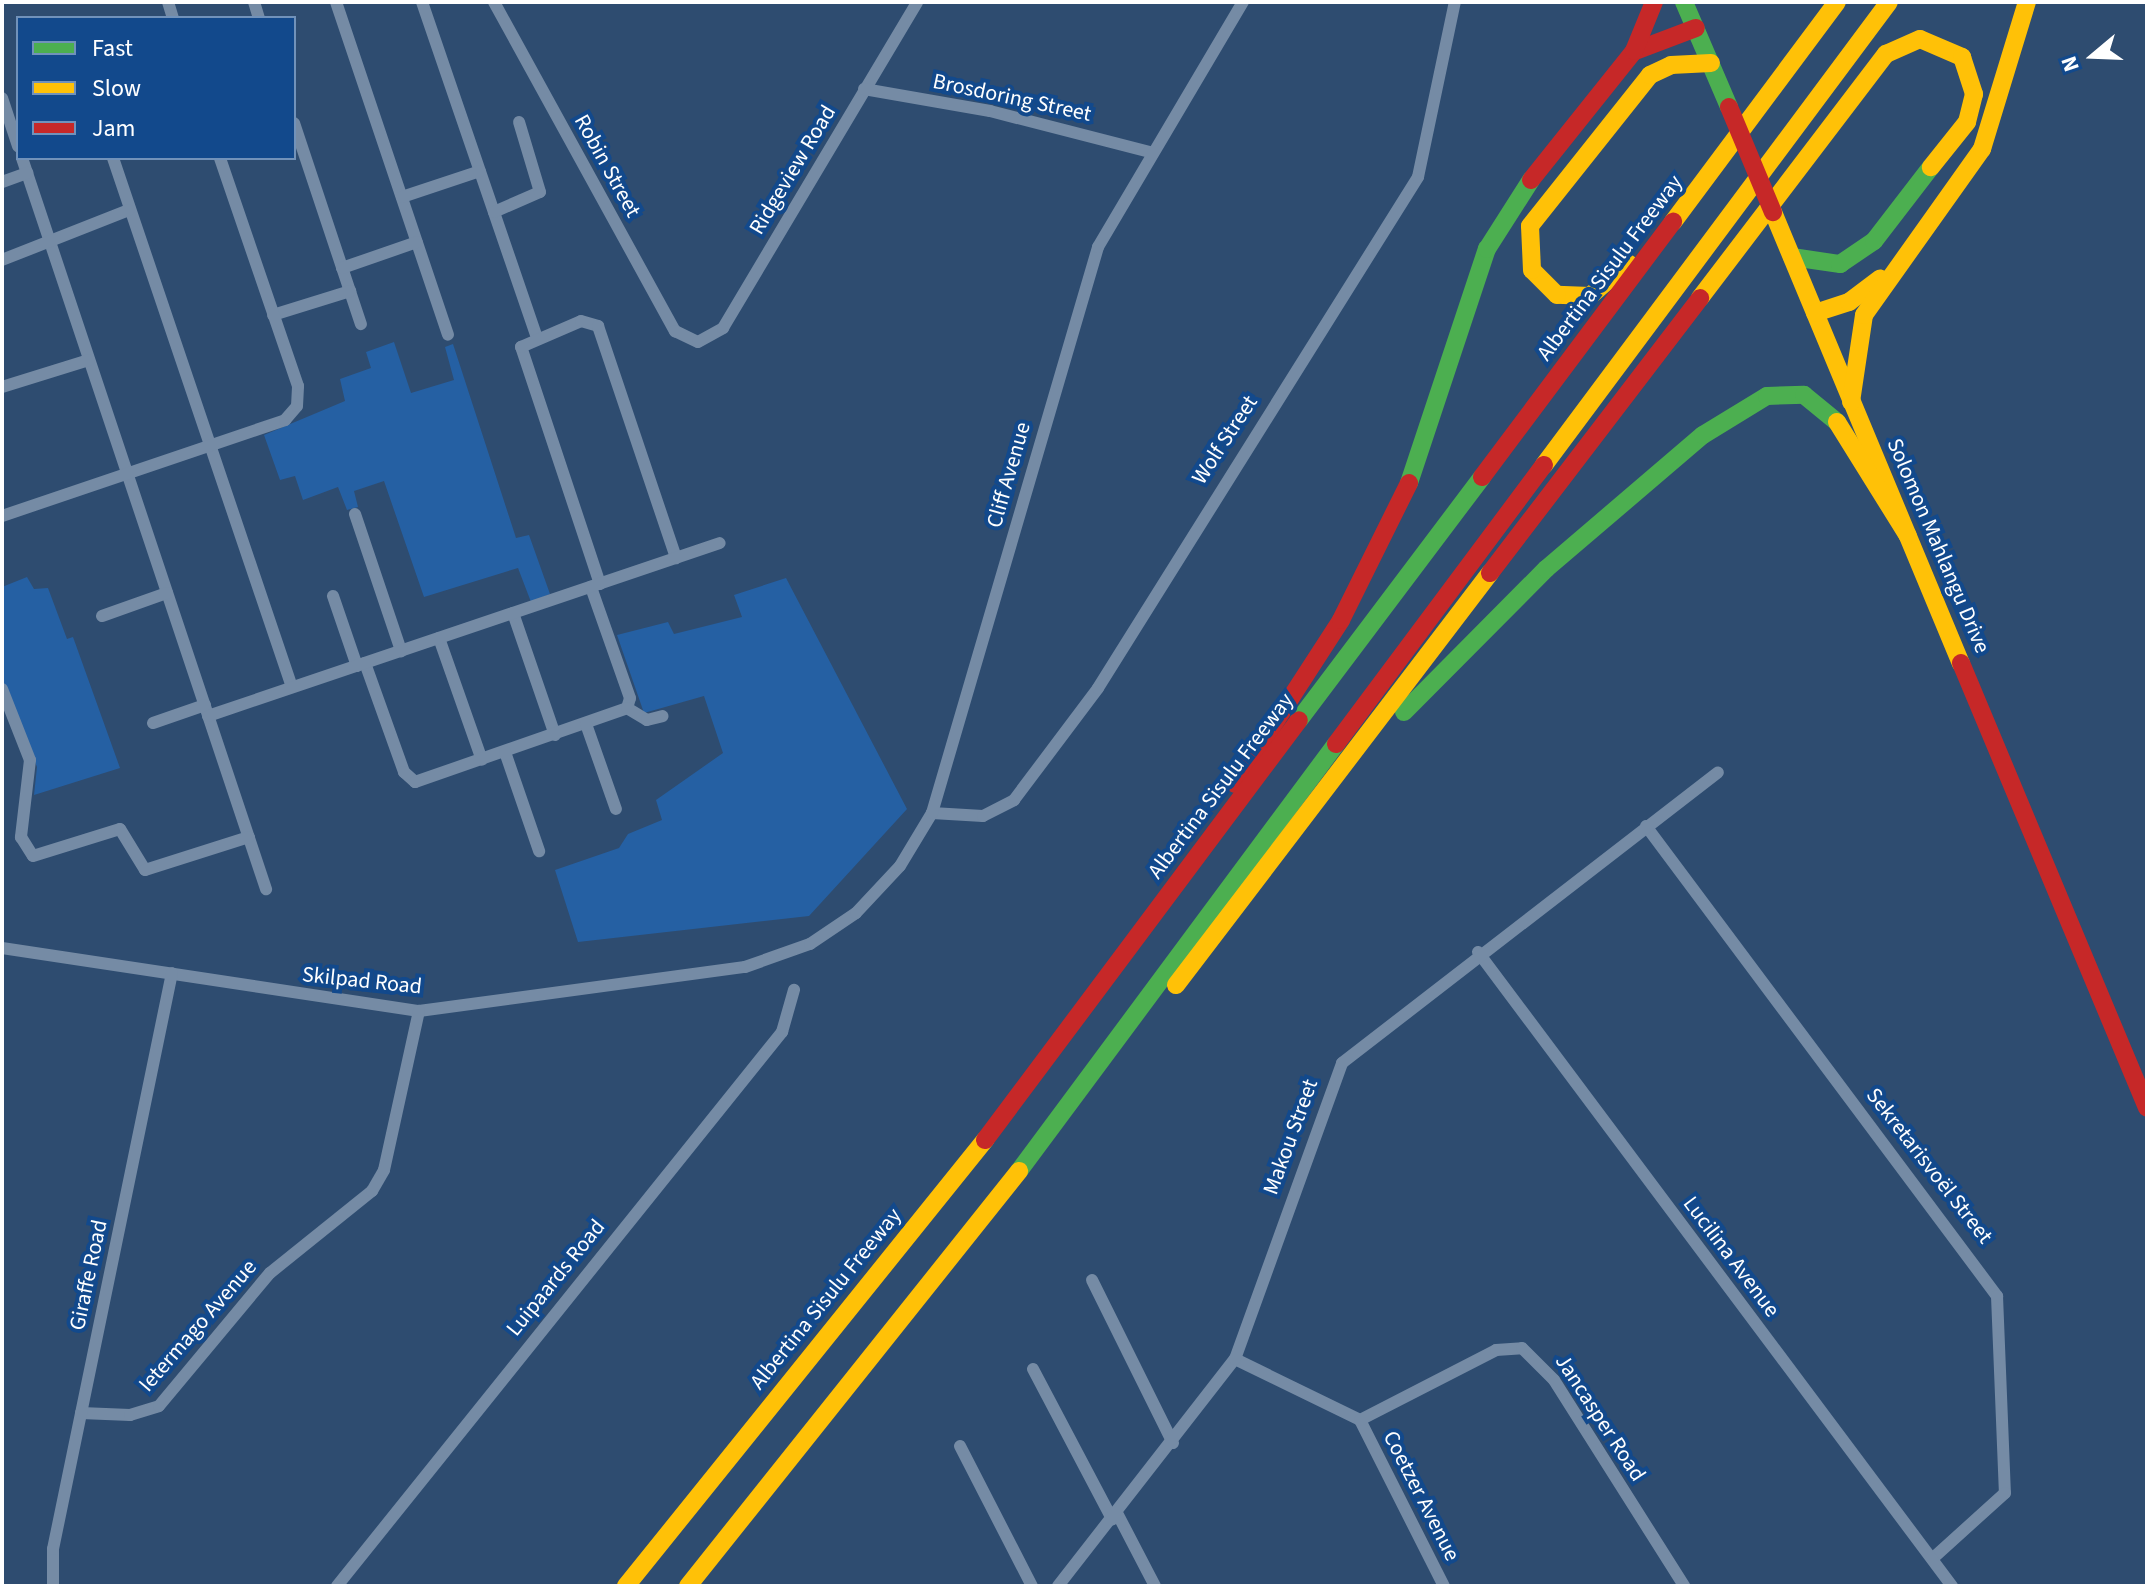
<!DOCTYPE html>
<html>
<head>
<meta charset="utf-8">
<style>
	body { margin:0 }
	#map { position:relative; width:2149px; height:1588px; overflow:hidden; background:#2e4c70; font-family:"Source Sans 3",sans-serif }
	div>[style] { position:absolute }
	.green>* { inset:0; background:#2560a3 }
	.street>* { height:12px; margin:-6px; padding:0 6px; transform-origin:6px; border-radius:6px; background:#758ba5 }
	.fast>* { height:18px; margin:-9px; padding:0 9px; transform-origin:9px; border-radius:9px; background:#4caf50 }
	.slow>* { height:18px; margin:-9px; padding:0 9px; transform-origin:9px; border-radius:9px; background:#ffc107 }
	.jam>* { height:18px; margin:-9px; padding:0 9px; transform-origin:9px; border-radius:9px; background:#c62828 }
	.jam-bridge>* { height:18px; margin:-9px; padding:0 9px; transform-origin:9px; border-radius:9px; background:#c62828 }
	span { translate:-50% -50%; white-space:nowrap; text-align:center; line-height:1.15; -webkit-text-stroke:8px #12498c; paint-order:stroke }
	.street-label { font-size:22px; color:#fff }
	.frame { position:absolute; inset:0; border:4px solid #fff; pointer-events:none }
	.legend { position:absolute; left:16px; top:16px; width:280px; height:144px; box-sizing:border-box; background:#12498c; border:2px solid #7192ba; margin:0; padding:10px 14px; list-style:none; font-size:24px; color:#fff }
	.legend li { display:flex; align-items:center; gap:16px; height:40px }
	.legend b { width:40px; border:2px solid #7192ba }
	.north { position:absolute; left:2053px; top:16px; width:80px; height:80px; -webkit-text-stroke:6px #12498c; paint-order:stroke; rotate:251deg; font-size:22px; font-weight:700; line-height:32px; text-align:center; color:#fff }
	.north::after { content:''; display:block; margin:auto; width:28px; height:36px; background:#fff; clip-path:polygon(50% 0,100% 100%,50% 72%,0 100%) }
</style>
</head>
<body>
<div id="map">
	<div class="green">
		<i style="clip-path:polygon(394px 342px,411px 393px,454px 380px,445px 347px,453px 344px,516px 538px,529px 535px,550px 594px,531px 602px,518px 568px,424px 597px,384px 481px,354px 491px,358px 507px,347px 510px,338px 487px,303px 500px,295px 476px,280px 480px,264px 435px,345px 401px,340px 379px,371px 368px,366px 352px)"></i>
		<i style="clip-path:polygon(27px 577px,34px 589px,48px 588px,67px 639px,73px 637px,120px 768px,34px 795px,37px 767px,2px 681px,2px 587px)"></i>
		<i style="clip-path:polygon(786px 578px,907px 809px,809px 916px,578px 942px,555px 870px,619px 848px,628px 834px,662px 820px,656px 800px,723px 753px,704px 696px,644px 713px,617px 635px,668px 622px,674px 634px,742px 617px,734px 595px)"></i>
	</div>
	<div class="street">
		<i style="left:168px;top:2px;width:17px;rotate:73deg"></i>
		<i style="left:254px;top:2px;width:17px;rotate:73deg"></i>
		<i style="left:336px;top:2px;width:351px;rotate:71.4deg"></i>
		<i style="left:422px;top:2px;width:354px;rotate:71.1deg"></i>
		<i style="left:494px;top:2px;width:376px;rotate:61.2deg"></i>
		<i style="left:675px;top:331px;width:25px;rotate:26deg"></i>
		<i style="left:698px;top:342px;width:29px;rotate:-29deg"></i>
		<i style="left:723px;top:328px;width:379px;rotate:-59.2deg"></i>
		<i style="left:864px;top:89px;width:128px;rotate:9.9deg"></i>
		<i style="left:990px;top:111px;width:165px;rotate:14.4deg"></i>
		<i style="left:2px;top:98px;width:51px;rotate:71.6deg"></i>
		<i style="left:294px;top:123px;width:212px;rotate:71.6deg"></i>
		<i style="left:22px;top:158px;width:771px;rotate:71.54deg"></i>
		<i style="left:113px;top:158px;width:558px;rotate:71.31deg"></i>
		<i style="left:2px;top:182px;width:27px;rotate:-20deg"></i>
		<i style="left:402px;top:197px;width:82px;rotate:-18.4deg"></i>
		<i style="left:494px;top:212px;width:50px;rotate:-23.5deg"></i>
		<i style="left:540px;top:192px;width:73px;rotate:-106.7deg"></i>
		<i style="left:2px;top:260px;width:136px;rotate:-21.5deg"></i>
		<i style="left:342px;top:268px;width:79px;rotate:-19.1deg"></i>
		<i style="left:273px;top:315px;width:81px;rotate:-17.3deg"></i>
		<i style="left:2px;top:387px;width:91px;rotate:-17.2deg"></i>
		<i style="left:355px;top:514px;width:145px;rotate:71.4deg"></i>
		<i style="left:2px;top:516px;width:299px;rotate:-18.7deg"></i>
		<i style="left:285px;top:420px;width:18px;rotate:-49deg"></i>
		<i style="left:297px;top:406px;width:20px;rotate:-87deg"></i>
		<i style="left:298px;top:386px;width:241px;rotate:-108.9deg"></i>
		<i style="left:600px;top:584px;width:250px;rotate:-108.4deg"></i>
		<i style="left:521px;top:347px;width:65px;rotate:-23.4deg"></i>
		<i style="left:581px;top:321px;width:18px;rotate:16deg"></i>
		<i style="left:598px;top:326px;width:245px;rotate:71.4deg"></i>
		<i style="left:333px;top:596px;width:74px;rotate:71.1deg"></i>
		<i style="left:513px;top:613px;width:129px;rotate:71deg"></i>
		<i style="left:102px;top:616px;width:69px;rotate:-19.5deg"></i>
		<i style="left:439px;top:638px;width:129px;rotate:70.6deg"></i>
		<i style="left:365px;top:663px;width:116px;rotate:70.3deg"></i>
		<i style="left:404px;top:772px;width:15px;rotate:42deg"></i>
		<i style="left:415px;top:782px;width:225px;rotate:-19.2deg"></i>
		<i style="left:627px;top:708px;width:10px;rotate:-73deg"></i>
		<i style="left:630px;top:698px;width:118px;rotate:-109.4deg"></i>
		<i style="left:2px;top:689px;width:76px;rotate:68.5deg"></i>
		<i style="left:30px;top:760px;width:78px;rotate:96.7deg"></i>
		<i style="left:21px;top:837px;width:22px;rotate:58deg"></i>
		<i style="left:33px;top:856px;width:91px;rotate:-17.2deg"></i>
		<i style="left:120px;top:829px;width:48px;rotate:58.6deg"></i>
		<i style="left:145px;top:870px;width:109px;rotate:-17.6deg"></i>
		<i style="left:627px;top:708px;width:23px;rotate:31deg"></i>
		<i style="left:647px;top:720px;width:16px;rotate:-14deg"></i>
		<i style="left:208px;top:716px;width:540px;rotate:-18.67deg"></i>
		<i style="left:153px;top:723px;width:55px;rotate:-19.1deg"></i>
		<i style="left:586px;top:724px;width:90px;rotate:70.6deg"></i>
		<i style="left:505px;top:752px;width:105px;rotate:71deg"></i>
		<i style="left:932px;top:813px;width:51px;rotate:3.4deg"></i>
		<i style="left:983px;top:816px;width:35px;rotate:-27deg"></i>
		<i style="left:1014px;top:800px;width:140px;rotate:-53.1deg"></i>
		<i style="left:1098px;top:688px;width:603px;rotate:-57.94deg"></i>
		<i style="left:1418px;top:177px;width:179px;rotate:-78.1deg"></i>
		<i style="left:1646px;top:826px;width:587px;rotate:53.25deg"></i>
		<i style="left:1997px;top:1296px;width:197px;rotate:87.7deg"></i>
		<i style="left:2005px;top:1493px;width:98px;rotate:137.9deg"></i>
		<i style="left:2px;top:948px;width:422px;rotate:8.6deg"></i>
		<i style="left:419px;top:1011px;width:329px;rotate:-7.7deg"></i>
		<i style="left:745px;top:967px;width:69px;rotate:-19.5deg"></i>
		<i style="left:810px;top:944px;width:55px;rotate:-34deg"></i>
		<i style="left:856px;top:913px;width:64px;rotate:-46.9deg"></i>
		<i style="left:900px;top:866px;width:62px;rotate:-58.9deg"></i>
		<i style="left:932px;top:813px;width:590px;rotate:-73.65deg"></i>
		<i style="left:1098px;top:247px;width:285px;rotate:-59.4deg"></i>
		<i style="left:1478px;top:952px;width:792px;rotate:53.22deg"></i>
		<i style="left:1092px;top:1280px;width:182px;rotate:63.6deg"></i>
		<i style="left:1235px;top:1359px;width:139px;rotate:26deg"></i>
		<i style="left:1360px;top:1420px;width:186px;rotate:63.2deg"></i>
		<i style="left:1033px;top:1369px;width:170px;rotate:62.2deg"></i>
		<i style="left:81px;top:1413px;width:49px;rotate:2.3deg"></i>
		<i style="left:130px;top:1415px;width:30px;rotate:-17deg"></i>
		<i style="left:159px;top:1406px;width:173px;rotate:-50.2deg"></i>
		<i style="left:270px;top:1273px;width:131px;rotate:-38.8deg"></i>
		<i style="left:372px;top:1191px;width:24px;rotate:-60deg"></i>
		<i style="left:384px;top:1170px;width:163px;rotate:-77.6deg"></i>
		<i style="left:1360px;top:1420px;width:153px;rotate:-27.2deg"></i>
		<i style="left:1496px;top:1350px;width:26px;rotate:-4deg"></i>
		<i style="left:1522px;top:1348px;width:45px;rotate:45deg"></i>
		<i style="left:1554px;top:1380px;width:244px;rotate:57.7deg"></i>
		<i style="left:960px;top:1446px;width:157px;rotate:62.8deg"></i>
		<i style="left:1117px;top:1513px;width:82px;rotate:62.5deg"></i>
		<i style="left:53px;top:1586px;width:37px;rotate:-90deg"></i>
		<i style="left:53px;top:1549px;width:588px;rotate:-78.33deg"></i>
		<i style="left:337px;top:1586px;width:711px;rotate:-51.23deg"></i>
		<i style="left:782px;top:1032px;width:44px;rotate:-74.1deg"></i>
		<i style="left:1058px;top:1586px;width:288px;rotate:-52.1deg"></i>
		<i style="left:1235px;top:1359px;width:315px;rotate:-70.1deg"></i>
		<i style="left:1342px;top:1063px;width:475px;rotate:-37.7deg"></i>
	</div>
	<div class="fast">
		<i style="left:1684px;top:2px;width:114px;rotate:66.8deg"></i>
		<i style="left:1792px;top:257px;width:49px;rotate:8.3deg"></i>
		<i style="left:1840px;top:264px;width:41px;rotate:-34.1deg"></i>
		<i style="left:1874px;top:241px;width:93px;rotate:-52.4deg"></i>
		<i style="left:1409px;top:483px;width:247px;rotate:-71.6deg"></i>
		<i style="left:1487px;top:249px;width:82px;rotate:-57.5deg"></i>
		<i style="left:1404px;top:712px;width:202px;rotate:-45.2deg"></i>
		<i style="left:1546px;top:569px;width:206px;rotate:-40.5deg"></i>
		<i style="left:1703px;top:435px;width:75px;rotate:-31.4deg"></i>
		<i style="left:1767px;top:396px;width:37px;rotate:-2deg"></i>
		<i style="left:1804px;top:395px;width:43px;rotate:39.3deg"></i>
		<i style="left:1299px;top:720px;width:304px;rotate:-53deg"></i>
		<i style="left:1019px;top:1171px;width:532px;rotate:-53.41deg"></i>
	</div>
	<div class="slow">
		<i style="left:1773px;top:212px;width:489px;rotate:67.4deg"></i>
		<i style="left:1673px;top:222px;width:274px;rotate:-53.3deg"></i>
		<i style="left:1628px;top:263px;width:50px;rotate:139deg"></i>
		<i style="left:1590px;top:296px;width:33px;rotate:-178deg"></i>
		<i style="left:1557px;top:295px;width:35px;rotate:-135deg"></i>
		<i style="left:1532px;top:270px;width:44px;rotate:-92.6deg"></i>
		<i style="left:1530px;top:226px;width:193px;rotate:-51.5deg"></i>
		<i style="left:1650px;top:75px;width:23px;rotate:-25deg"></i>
		<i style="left:1671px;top:65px;width:40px;rotate:-2.9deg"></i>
		<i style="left:1700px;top:298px;width:307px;rotate:-52.7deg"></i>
		<i style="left:1886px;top:54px;width:37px;rotate:-24deg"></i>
		<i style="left:1920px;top:39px;width:46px;rotate:23.2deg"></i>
		<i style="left:1962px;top:57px;width:39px;rotate:72deg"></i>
		<i style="left:1974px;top:94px;width:29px;rotate:104deg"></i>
		<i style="left:1967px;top:122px;width:58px;rotate:128.7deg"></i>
		<i style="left:1815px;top:313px;width:36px;rotate:-18deg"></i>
		<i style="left:1849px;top:302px;width:39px;rotate:-37deg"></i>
		<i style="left:1851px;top:402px;width:88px;rotate:-81.5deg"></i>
		<i style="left:1864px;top:315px;width:204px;rotate:-54.6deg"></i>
		<i style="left:1982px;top:149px;width:154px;rotate:-73deg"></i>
		<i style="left:1837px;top:422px;width:134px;rotate:58.1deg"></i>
		<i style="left:1544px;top:465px;width:577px;rotate:-53.31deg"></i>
		<i style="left:1176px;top:985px;width:518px;rotate:-52.69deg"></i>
		<i style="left:626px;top:1586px;width:573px;rotate:-51.17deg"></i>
		<i style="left:688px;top:1586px;width:531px;rotate:-51.42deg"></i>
	</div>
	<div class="jam">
		<i style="left:1635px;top:51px;width:65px;rotate:-20.7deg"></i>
		<i style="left:1531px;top:180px;width:165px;rotate:-51.4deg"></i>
		<i style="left:1634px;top:51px;width:53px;rotate:-67.8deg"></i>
		<i style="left:1482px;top:477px;width:319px;rotate:-53.2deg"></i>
		<i style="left:1490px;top:573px;width:346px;rotate:-52.6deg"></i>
		<i style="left:1961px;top:663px;width:482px;rotate:67.3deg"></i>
		<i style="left:1336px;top:744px;width:348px;rotate:-53.3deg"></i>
		<i style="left:1235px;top:784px;width:195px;rotate:-57.1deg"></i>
		<i style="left:1341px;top:620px;width:153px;rotate:-63.6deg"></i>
		<i style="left:985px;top:1140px;width:524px;rotate:-53.22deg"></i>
	</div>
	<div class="jam-bridge">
		<i style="left:1729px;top:107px;width:114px;rotate:67.3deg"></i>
	</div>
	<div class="street-label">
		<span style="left:1012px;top:98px;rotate:12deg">Brosdoring Street</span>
		<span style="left:607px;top:166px;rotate:61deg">Robin Street</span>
		<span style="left:793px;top:170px;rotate:-59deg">Ridgeview Road</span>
		<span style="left:1610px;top:268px;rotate:-53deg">Albertina Sisulu Freeway</span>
		<span style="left:1225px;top:440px;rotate:-57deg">Wolf Street</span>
		<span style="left:1009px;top:475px;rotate:-74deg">Cliff Avenue</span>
		<span style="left:1938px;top:546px;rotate:67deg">Solomon Mahlangu Drive</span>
		<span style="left:1221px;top:786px;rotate:-53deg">Albertina Sisulu Freeway</span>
		<span style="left:362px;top:981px;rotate:6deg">Skilpad Road</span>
		<span style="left:1291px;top:1137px;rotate:-70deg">Makou Street</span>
		<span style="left:1929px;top:1166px;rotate:52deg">Sekretarisvoël Street</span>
		<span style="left:1731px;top:1257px;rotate:53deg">Lucilina Avenue</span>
		<span style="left:89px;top:1275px;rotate:-78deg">Giraffe Road</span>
		<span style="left:556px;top:1278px;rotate:-51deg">Luipaards Road</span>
		<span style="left:826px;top:1299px;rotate:-51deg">Albertina Sisulu Freeway</span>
		<span style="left:198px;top:1326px;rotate:-49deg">Ietermago Avenue</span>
		<span style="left:1600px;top:1418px;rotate:57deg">Jancasper Road</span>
		<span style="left:1421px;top:1496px;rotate:63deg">Coetzer Avenue</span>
	</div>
	<div class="frame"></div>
	<ul class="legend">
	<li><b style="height:10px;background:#4caf50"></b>Fast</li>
	<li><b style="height:10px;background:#ffc107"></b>Slow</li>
	<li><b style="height:10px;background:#c62828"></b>Jam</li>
	</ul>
	<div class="north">N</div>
</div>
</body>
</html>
